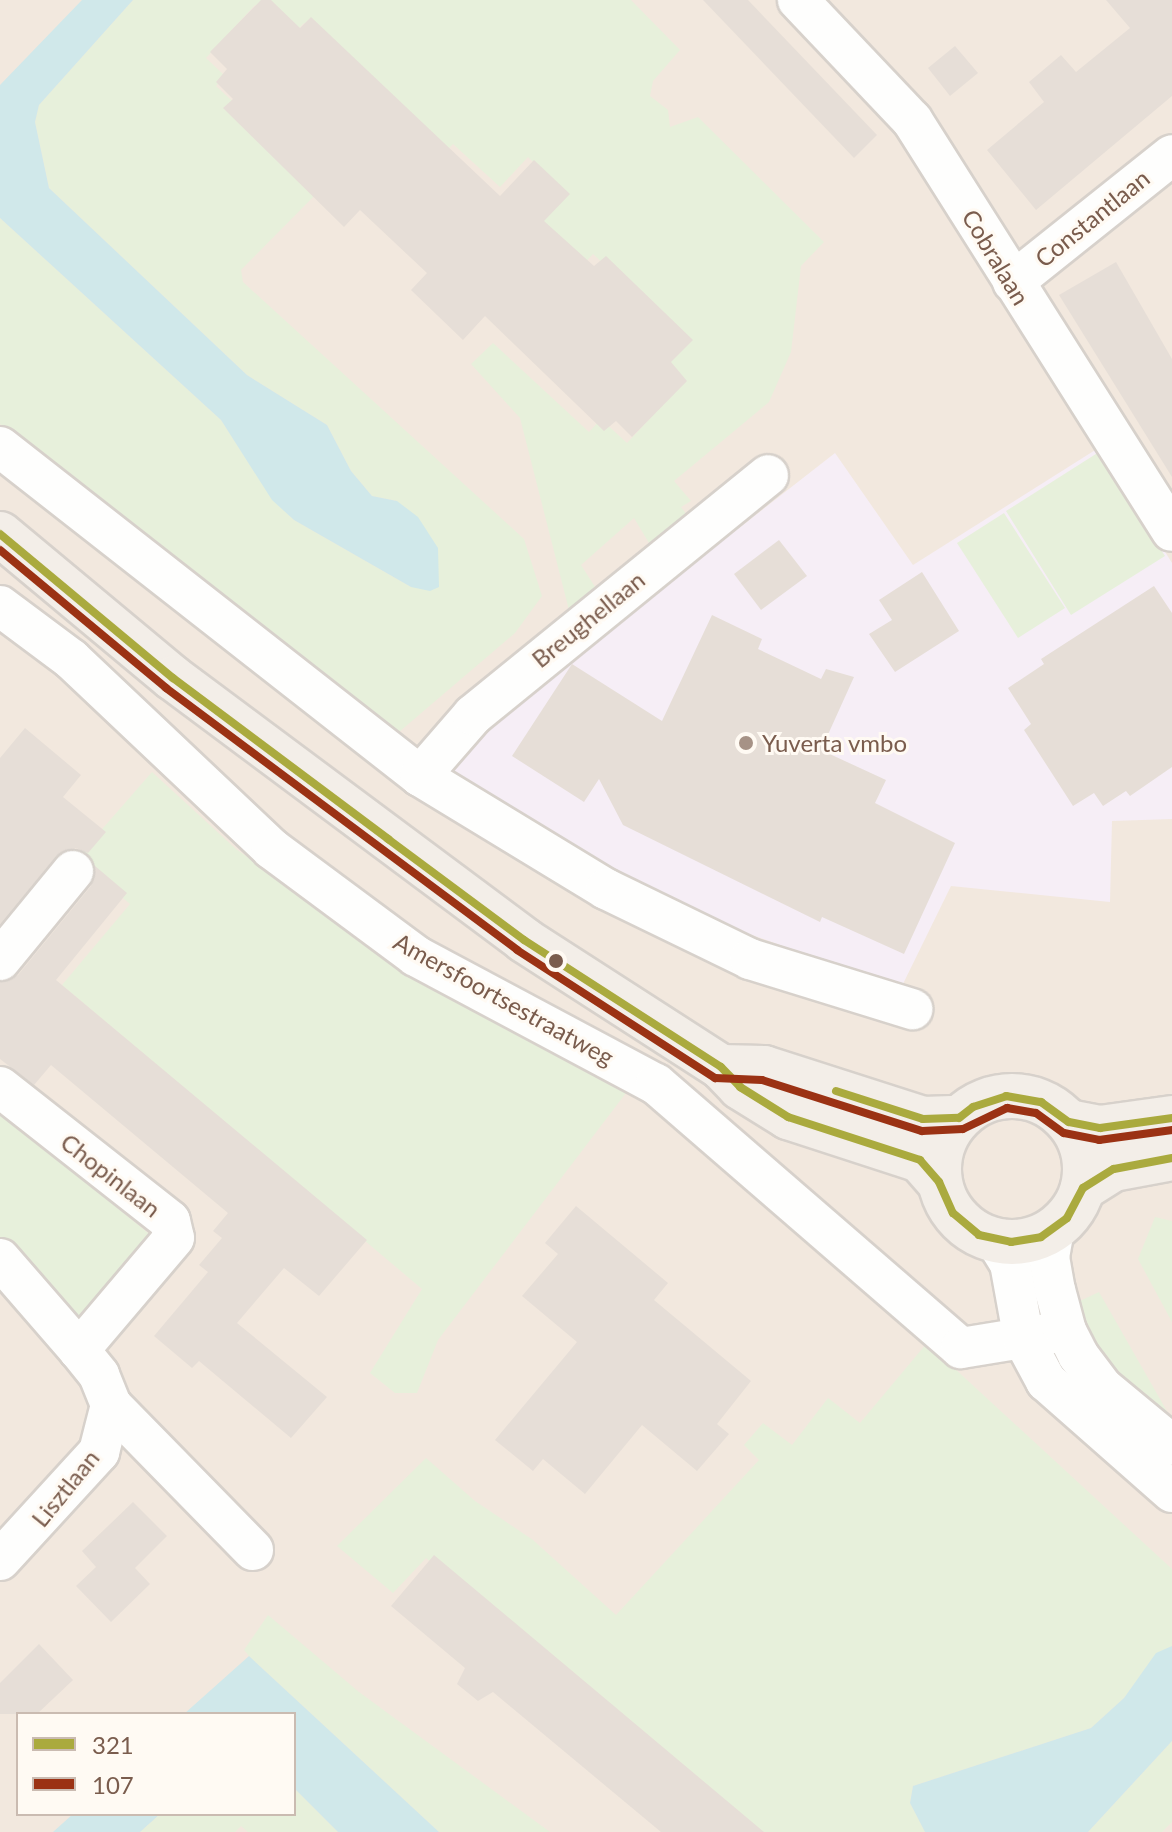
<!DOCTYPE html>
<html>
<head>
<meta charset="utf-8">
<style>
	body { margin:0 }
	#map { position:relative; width:1172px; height:1832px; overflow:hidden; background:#f9f5f0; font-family:Lato,sans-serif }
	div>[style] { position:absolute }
	.residential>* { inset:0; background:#f2e8de }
	.education>* { inset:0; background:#f6eef6 }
	.green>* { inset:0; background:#e7f0db }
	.water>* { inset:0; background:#d0e8ea }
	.building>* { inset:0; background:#e6ded7 }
	.roads { filter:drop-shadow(2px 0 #d7d1cb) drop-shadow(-2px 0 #d7d1cb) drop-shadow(0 2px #d7d1cb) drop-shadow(0 -2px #d7d1cb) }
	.minor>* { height:40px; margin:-20px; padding:0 20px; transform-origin:20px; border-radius:20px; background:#fefefd }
	.major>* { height:44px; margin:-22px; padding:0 22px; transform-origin:22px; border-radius:22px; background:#f3eee8 }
	.major>.ring { margin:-22px; padding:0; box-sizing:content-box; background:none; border:44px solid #f3eee8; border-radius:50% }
	.bus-1>* { height:8px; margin:-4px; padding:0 4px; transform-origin:4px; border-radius:4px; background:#aaaa3e }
	.bus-2>* { height:8px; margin:-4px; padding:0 4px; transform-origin:4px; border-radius:4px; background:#9b3214 }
	.dots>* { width:22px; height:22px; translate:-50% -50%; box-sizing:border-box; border:4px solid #fffaf3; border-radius:50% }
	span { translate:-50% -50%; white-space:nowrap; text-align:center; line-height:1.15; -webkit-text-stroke:6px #fffaf3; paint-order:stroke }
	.street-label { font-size:24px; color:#7a5c4d }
	.poi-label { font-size:24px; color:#7a5c4d }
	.left { translate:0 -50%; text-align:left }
	.legend { position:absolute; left:16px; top:1712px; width:280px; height:104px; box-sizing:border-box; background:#fffaf3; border:2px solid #cabbb1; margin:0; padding:10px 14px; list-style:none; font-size:24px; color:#7a5c4d }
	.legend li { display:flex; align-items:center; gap:16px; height:40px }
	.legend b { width:40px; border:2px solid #cabbb1 }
</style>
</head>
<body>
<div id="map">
	<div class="residential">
		<i style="clip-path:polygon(evenodd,0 0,1172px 0,1172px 1832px,0 1832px,0 0,18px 1714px,294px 1714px,294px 1814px,18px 1814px,18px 1714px)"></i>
	</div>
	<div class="education">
		<i style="clip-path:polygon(1100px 447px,1172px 563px,1172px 819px,1112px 821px,1110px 902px,951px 886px,901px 988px,690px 913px,447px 770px,498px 716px,835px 453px,913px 565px)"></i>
	</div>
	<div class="green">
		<i style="clip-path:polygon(133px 0,631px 0,680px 50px,653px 81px,650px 96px,668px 110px,670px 127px,698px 117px,824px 242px,801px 266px,791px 352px,769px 402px,674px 481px,691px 501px,681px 507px,693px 523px,652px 548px,634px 518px,581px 565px,599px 593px,570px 614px,520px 418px,471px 364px,493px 343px,589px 432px,601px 419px,627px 443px,683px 383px,666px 367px,688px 342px,593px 254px,581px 267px,536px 225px,566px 193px,528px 157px,500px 187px,453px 144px,444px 153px,304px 23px,290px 37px,255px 5px,206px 58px,225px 76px,216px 86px,324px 186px,241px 270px,243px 282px,524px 539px,542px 596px,515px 633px,399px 732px,315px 683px,0 424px,0 218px,221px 420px,272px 499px,294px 520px,411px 587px,397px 501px,372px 496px,351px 471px,327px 425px,247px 375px,49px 188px,35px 122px,39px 105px)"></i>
		<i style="clip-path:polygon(1099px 452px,1165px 556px,1071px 615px,1006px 511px)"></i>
		<i style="clip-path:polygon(1004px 513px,1065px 608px,1018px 638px,957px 543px)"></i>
		<i style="clip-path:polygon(152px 772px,236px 849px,356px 935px,629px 1089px,438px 1340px,417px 1393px,395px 1393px,370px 1373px,422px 1289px,62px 985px,130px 904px,76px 859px)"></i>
		<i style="clip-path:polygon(0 1112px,153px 1237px,77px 1327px,0 1244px)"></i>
		<i style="clip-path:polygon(1155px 1217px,1172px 1221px,1172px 1322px,1138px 1259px)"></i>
		<i style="clip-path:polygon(1099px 1292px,1172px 1420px,1172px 1425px,1090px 1351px,1069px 1306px)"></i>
		<i style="clip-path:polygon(927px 1343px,1172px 1569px,1172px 1646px,1156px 1654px,1124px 1698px,1091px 1728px,913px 1786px,910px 1803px,925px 1832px,752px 1832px,426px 1558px,393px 1593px,337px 1546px,426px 1458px,475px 1501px,533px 1540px,616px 1615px,759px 1460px,744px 1445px,763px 1423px,792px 1445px,828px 1398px,860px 1423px)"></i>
		<i style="clip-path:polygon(268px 1615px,359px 1692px,550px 1832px,439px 1832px,249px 1656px,244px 1650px)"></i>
		<i style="clip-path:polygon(1172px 1741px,1172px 1822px,1162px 1832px,1088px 1832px)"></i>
		<i style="clip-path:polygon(294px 1788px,338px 1832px,248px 1832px,241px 1826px,235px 1832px,140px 1832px,160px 1814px,294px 1814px)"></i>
	</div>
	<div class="water">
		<i style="clip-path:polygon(82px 0,133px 0,39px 105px,35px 122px,49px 188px,247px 375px,327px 425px,351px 471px,372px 496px,397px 501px,418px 517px,438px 548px,439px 587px,430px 591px,411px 587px,294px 520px,272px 500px,221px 420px,0 218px,0 85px)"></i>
		<i style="clip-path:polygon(1172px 1646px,1172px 1741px,1088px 1832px,925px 1832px,910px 1803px,913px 1786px,1091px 1728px,1124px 1698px,1156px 1653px)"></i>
		<i style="clip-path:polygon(249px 1656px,439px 1832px,338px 1832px,294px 1788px,294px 1714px,184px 1714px)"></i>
		<i style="clip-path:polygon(73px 1814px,160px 1814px,140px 1832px,53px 1832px)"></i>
	</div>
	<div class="building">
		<i style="clip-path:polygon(261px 0,271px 0,300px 28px,311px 17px,500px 196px,534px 160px,570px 194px,544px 221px,594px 266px,606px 256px,693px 340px,671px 362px,687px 381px,632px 437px,616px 421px,604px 431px,485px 316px,463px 340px,411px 290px,427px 273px,360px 210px,344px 227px,223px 108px,233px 99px,216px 82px,227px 69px,210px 52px)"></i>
		<i style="clip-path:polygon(703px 0,748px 0,877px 135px,854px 158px)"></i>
		<i style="clip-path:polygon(1106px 0,1172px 0,1172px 96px,1036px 210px,987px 150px,1044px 102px,1029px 82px,1061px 55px,1076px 72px,1130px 28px)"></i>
		<i style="clip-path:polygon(955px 46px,978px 73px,950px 96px,928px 68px)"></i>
		<i style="clip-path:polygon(1116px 262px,1172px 359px,1172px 477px,1059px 295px)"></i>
		<i style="clip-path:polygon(779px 540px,807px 576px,761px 610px,734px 574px)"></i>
		<i style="clip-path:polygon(922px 572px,959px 631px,895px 672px,869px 634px,892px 620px,879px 600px)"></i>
		<i style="clip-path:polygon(1154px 586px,1172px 613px,1172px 767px,1130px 796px,1126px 791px,1103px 806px,1094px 793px,1073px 806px,1024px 730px,1031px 724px,1008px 688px,1044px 664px,1041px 659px)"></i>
		<i style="clip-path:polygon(712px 615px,762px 639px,758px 649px,821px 679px,826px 669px,854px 677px,821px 750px,886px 780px,875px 803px,955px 843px,904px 954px,822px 917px,820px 922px,623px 825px,599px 779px,584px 802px,512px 756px,572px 664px,662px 721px)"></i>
		<i style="clip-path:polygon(25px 728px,81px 775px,63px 797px,106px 832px,88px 853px,76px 848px,56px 856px,0 924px,0 758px)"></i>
		<i style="clip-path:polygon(95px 866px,127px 893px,56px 980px,367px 1240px,319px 1296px,284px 1268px,237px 1323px,327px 1397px,291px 1438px,199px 1361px,192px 1368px,154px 1336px,208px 1272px,199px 1265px,222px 1238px,213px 1231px,228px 1213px,51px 1065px,34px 1085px,0 1059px,0 982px,18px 975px,91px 886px)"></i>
		<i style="clip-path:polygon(576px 1206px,668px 1283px,654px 1300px,751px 1381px,717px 1424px,729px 1434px,697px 1471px,642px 1425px,585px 1494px,543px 1459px,533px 1471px,495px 1440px,577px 1342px,522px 1296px,558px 1254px,545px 1243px)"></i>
		<i style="clip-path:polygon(133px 1502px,167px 1536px,135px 1568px,150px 1584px,111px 1622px,76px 1586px,96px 1567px,82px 1551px)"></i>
		<i style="clip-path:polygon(434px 1555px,764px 1832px,661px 1832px,493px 1692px,478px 1701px,457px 1684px,465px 1668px,391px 1606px)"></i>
		<i style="clip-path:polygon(39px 1644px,73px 1680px,37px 1714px,0 1714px,0 1683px)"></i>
	</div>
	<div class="roads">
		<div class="minor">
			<i style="left:798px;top:0;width:166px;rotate:46.5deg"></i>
			<i style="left:912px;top:120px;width:486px;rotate:57.7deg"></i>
			<i style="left:1013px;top:282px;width:203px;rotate:-38.6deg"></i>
			<i style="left:0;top:447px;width:534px;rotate:38.07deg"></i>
			<i style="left:420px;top:776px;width:218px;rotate:31.3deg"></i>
			<i style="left:606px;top:889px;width:160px;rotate:25.9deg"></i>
			<i style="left:750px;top:959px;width:170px;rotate:17.2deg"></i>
			<i style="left:0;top:606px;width:89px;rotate:36.7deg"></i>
			<i style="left:71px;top:659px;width:277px;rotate:43.4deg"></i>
			<i style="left:272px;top:849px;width:179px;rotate:36.6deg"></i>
			<i style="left:416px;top:956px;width:272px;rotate:28.1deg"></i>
			<i style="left:656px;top:1084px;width:403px;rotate:40.9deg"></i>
			<i style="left:961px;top:1348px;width:106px;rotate:-9.2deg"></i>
			<i style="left:420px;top:776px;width:81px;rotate:-49deg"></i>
			<i style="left:473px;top:715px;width:380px;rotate:-39.1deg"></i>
			<i style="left:0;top:960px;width:115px;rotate:-50.6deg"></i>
			<i style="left:0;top:1087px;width:216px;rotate:38.2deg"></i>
			<i style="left:170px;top:1221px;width:17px;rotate:77deg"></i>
			<i style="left:174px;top:1238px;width:147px;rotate:130.3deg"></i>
			<i style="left:1054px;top:1229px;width:28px;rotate:100deg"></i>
			<i style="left:1049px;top:1257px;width:34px;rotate:80deg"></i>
			<i style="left:1055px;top:1290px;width:42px;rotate:75deg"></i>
			<i style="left:1066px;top:1331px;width:27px;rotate:63deg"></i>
			<i style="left:1078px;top:1355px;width:41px;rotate:52.9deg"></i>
			<i style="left:1103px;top:1388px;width:89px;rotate:39.6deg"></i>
			<i style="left:996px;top:1241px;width:26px;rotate:58deg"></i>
			<i style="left:1010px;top:1263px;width:78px;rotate:79.7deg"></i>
			<i style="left:1024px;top:1340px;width:47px;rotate:61.8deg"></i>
			<i style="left:1046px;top:1381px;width:168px;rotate:41.4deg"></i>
			<i style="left:0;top:1259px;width:121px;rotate:49deg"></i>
			<i style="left:79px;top:1350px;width:32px;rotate:51deg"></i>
			<i style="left:99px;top:1375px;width:32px;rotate:68deg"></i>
			<i style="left:111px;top:1405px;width:203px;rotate:45.6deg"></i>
			<i style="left:0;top:1560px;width:147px;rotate:-47.5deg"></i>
			<i style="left:99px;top:1452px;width:49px;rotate:-75.7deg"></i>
		</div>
		<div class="major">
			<i style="left:0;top:534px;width:225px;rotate:39.8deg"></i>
			<i style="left:173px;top:678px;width:438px;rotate:36.7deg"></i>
			<i style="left:524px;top:940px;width:234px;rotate:32.8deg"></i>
			<i style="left:721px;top:1067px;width:28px;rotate:46deg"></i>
			<i style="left:740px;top:1087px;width:57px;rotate:32deg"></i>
			<i style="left:788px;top:1117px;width:139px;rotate:18deg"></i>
			<i style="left:920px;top:1160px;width:29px;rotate:49deg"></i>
			<i style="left:721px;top:1067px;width:43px;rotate:1.3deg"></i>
			<i style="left:764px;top:1068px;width:167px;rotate:17.8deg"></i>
			<i style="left:923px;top:1119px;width:36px;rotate:-2deg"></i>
			<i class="ring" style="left:939px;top:1096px;width:102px;height:102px"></i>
			<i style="left:1069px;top:1122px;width:32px;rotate:11deg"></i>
			<i style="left:1100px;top:1128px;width:73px;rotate:-7.9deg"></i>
			<i style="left:1083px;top:1188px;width:36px;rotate:-32deg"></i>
			<i style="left:1114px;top:1169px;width:59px;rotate:-10.7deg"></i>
		</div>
	</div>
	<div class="bus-1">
		<i style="left:0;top:534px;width:225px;rotate:39.8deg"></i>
		<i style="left:173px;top:678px;width:269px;rotate:36.8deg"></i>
		<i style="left:388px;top:839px;width:169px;rotate:36.6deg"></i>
		<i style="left:524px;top:940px;width:234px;rotate:32.8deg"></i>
		<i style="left:721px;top:1067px;width:28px;rotate:46deg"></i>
		<i style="left:740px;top:1087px;width:57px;rotate:32deg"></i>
		<i style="left:788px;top:1117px;width:139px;rotate:18deg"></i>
		<i style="left:920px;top:1160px;width:29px;rotate:49deg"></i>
		<i style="left:939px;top:1182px;width:34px;rotate:66deg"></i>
		<i style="left:953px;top:1213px;width:34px;rotate:40deg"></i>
		<i style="left:979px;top:1235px;width:33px;rotate:12deg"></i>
		<i style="left:1011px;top:1242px;width:30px;rotate:-9deg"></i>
		<i style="left:1041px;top:1237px;width:32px;rotate:-36deg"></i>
		<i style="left:1067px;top:1218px;width:34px;rotate:-62deg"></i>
		<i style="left:1083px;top:1188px;width:36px;rotate:-32deg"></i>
		<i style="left:1114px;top:1169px;width:59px;rotate:-10.7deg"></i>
		<i style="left:836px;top:1091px;width:91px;rotate:17.8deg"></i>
		<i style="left:923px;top:1119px;width:36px;rotate:-2deg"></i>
		<i style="left:959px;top:1118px;width:18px;rotate:-38deg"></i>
		<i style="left:973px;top:1107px;width:35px;rotate:-18deg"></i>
		<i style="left:1006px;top:1096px;width:36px;rotate:10deg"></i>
		<i style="left:1041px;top:1102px;width:34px;rotate:36deg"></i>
		<i style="left:1069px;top:1122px;width:32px;rotate:11deg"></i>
		<i style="left:1100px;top:1128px;width:73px;rotate:-7.9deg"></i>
	</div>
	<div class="bus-2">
		<i style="left:0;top:550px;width:216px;rotate:39.7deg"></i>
		<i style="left:166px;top:688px;width:438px;rotate:36.7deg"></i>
		<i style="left:517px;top:950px;width:236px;rotate:32.9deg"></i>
		<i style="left:715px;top:1078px;width:47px;rotate:2.4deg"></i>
		<i style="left:762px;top:1080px;width:168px;rotate:17.7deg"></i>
		<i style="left:922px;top:1131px;width:41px;rotate:-2.8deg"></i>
		<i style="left:963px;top:1129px;width:49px;rotate:-25.5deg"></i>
		<i style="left:1007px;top:1108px;width:29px;rotate:10deg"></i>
		<i style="left:1036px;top:1113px;width:34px;rotate:36deg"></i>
		<i style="left:1064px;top:1133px;width:36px;rotate:11deg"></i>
		<i style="left:1099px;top:1140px;width:74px;rotate:-7.8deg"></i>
	</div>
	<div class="dots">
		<i style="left:746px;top:743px;background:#a69286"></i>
		<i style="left:556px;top:961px;background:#7a5c4d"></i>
	</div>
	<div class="street-label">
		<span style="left:1092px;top:218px;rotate:-39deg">Constantlaan</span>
		<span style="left:996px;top:257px;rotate:59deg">Cobralaan</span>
		<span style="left:588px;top:619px;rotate:-39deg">Breughellaan</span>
		<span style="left:504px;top:999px;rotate:29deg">Amersfoortsestraatweg</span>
		<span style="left:111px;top:1175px;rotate:38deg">Chopinlaan</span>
		<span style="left:65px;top:1488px;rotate:-51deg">Lisztlaan</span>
	</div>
	<div class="poi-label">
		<span class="left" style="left:762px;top:743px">Yuverta vmbo</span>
	</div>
	<ul class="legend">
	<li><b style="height:10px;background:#aaaa3e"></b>321</li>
	<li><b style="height:10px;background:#9b3214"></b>107</li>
	</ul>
</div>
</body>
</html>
